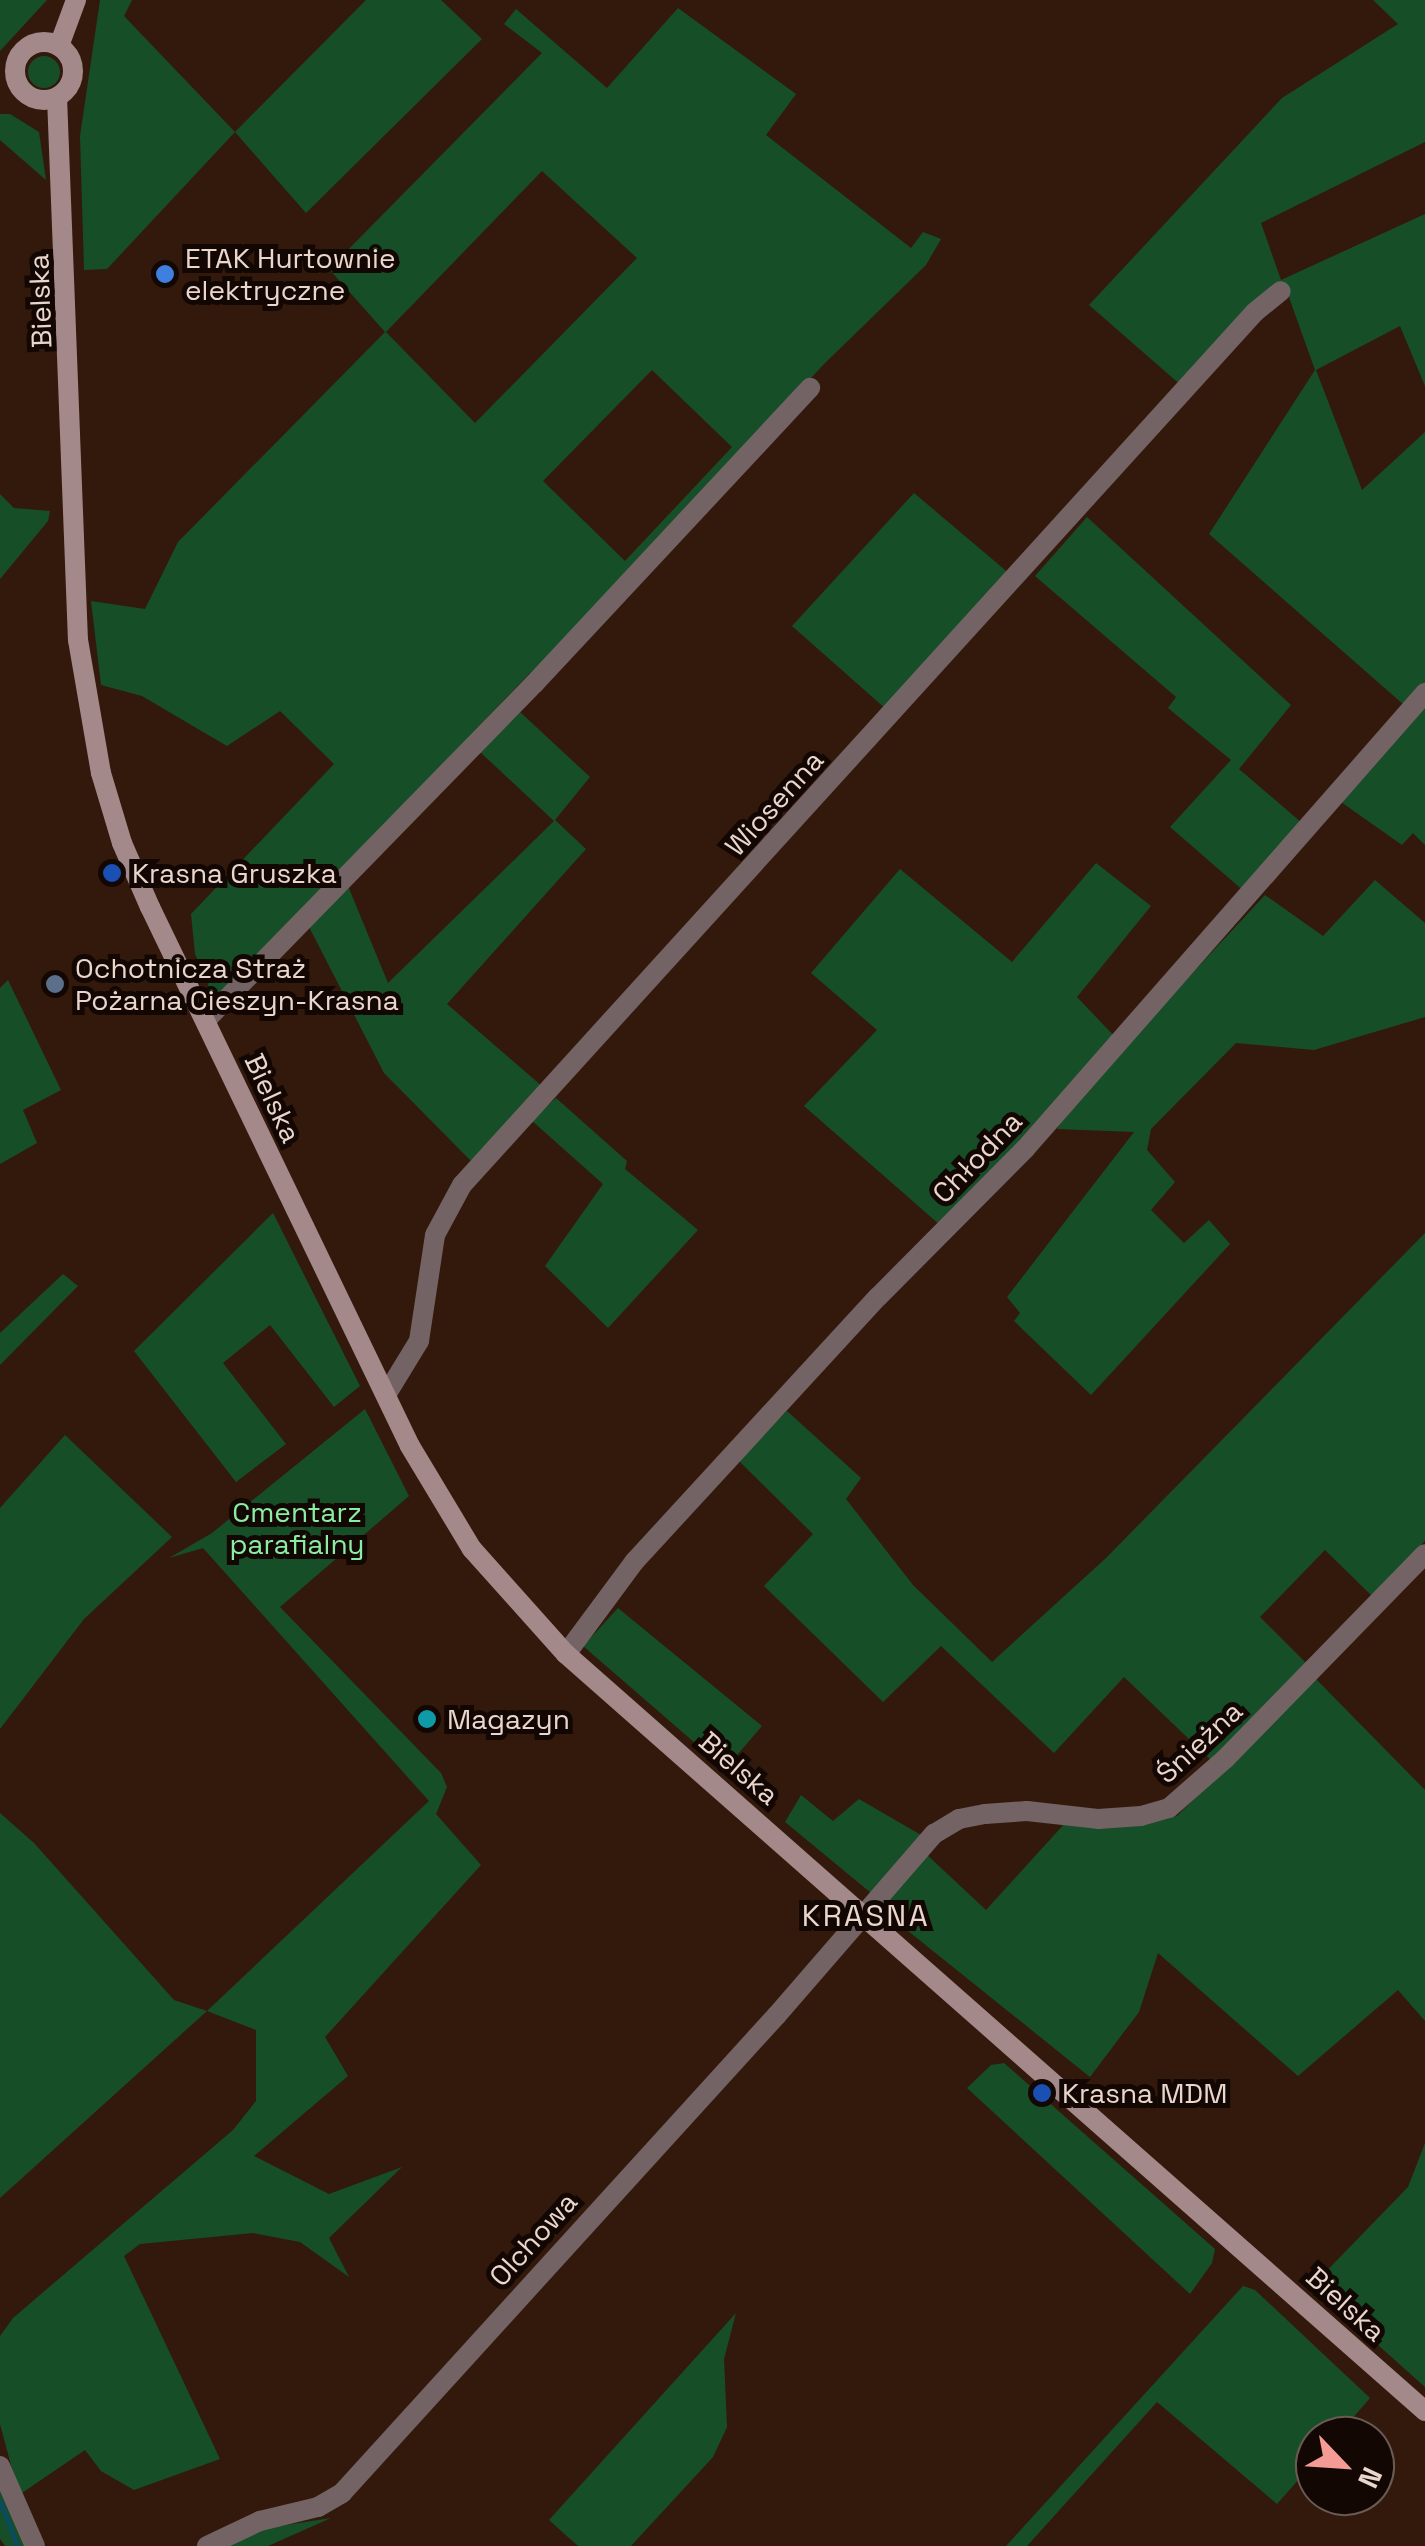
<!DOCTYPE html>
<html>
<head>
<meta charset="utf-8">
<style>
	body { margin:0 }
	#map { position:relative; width:1425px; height:2546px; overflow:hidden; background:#33190b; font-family:"Space Grotesk",sans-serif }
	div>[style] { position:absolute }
	.green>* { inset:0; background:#164e28 }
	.round { border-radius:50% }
	.stream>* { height:5px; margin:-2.5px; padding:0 2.5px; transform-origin:2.5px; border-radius:2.5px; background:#0c4b5b }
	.street>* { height:20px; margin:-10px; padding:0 10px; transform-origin:10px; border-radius:10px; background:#746364 }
	.secondary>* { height:20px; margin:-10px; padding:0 10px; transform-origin:10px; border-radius:10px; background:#a4898a }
	.secondary>.ring { margin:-10px; padding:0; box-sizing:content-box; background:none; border:20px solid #a4898a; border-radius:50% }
	.dots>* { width:28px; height:28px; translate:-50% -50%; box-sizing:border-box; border:5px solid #130703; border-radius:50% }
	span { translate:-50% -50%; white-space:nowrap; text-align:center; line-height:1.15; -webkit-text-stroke:10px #130703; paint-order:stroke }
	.poi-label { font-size:28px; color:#e9d6cd }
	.left { translate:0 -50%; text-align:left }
	.street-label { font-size:28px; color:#e9d6cd }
	.park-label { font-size:28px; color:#8beda3 }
	.neighbourhood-label { font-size:30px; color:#e9d6cd; letter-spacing:2.5px }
	.north { position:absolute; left:1295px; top:2416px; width:100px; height:100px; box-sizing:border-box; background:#130703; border:2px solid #695a54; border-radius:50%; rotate:115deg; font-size:28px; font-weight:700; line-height:40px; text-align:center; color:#e9d6cd }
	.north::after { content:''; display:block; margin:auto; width:35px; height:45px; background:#f59b96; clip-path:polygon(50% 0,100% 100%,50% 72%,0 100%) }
</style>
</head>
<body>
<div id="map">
	<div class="green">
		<i style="clip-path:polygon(0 0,47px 0,0 51px)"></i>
		<i style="clip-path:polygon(100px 0,132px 0,124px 16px,235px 132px,366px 0,441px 0,482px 39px,306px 213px,235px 132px,107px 269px,84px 270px,80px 136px)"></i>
		<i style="clip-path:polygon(1373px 0,1425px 0,1425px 142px,1261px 223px,1281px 280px,1425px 214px,1425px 386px,1400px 326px,1316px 370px,1362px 490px,1425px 432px,1425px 685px,1404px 705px,1209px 534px,1315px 370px,1286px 289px,1183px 387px,1089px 305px,1282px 98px,1398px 24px)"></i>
		<i style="clip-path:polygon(evenodd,678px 8px,796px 94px,766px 135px,911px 248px,923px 232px,941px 239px,926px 265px,823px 365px,623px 583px,535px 675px,530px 673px,215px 1001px,195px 954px,191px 914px,334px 764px,280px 711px,227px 746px,142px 696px,101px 685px,91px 601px,145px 609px,178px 542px,385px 332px,329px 269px,542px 53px,504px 24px,516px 9px,607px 88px,678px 8px,542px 171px,637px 258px,475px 423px,386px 332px,542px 171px,678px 8px,652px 370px,732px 447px,625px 561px,543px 481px,652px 370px)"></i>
		<i class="round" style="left:28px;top:56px;width:32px;height:32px"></i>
		<i style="clip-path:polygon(0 114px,10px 114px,39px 132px,46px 180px,0 140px)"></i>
		<i style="clip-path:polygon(914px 493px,1011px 575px,887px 710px,792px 626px)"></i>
		<i style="clip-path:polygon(0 494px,14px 508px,50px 511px,48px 521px,0 579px)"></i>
		<i style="clip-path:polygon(1087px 517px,1291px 705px,1239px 769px,1302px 823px,1245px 892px,1170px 827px,1231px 760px,1168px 708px,1176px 697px,1035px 576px)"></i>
		<i style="clip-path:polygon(1425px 703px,1425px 845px,1413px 833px,1402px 845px,1341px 802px)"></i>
		<i style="clip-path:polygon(520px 712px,590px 777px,555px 820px,586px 849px,447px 1004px,543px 1087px,471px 1161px,384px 1073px,308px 925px,348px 886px,388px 983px,554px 821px,480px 752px)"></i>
		<i style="clip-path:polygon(1096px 863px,1151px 906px,1077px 997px,1117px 1039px,940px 1225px,804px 1106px,877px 1030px,811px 973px,900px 869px,1012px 962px)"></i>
		<i style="clip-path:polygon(1375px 880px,1425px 923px,1425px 1017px,1314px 1050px,1236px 1043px,1151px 1129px,1147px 1150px,1175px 1182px,1151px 1210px,1184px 1243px,1209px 1220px,1230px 1244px,1091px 1395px,1014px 1321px,1020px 1313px,1007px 1297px,1134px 1132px,1057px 1129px,1071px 1104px,1265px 895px,1323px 936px)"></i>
		<i style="clip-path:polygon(8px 980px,61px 1090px,23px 1110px,37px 1143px,0 1164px,0 988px)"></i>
		<i style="clip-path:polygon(556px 1098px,627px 1161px,625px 1169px,698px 1230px,608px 1328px,545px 1266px,603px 1184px,531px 1120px)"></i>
		<i style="clip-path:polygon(273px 1213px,360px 1386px,334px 1407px,270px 1325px,223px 1363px,286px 1444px,236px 1482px,134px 1351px)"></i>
		<i style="clip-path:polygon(1425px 1233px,1425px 1541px,1372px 1596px,1325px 1550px,1260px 1617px,1306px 1663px,1211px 1760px,1124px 1677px,1054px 1753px,941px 1646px,883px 1702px,764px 1586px,813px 1534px,737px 1459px,787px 1411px,861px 1478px,846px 1499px,913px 1585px,992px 1662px,1106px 1558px)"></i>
		<i style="clip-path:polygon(63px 1274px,78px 1286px,0 1365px,0 1333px)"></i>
		<i style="clip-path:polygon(365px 1409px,409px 1496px,280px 1607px,441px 1773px,447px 1787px,436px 1814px,481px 1865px,325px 2037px,348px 2076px,254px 2156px,329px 2194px,402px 2167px,329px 2238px,349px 2277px,300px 2242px,253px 2233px,140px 2244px,124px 2256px,220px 2459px,134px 2490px,101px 2471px,85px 2450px,19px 2495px,0 2424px,0 2336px,13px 2318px,233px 2130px,256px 2101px,256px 2030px,207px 2011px,0 2198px,0 1813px,34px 1843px,174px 2000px,207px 2011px,429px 1801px,203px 1548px,169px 1558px,212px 1533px)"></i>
		<i style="clip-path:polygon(65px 1435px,172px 1537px,84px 1619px,0 1729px,0 1508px)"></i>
		<i style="clip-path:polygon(618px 1608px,762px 1726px,725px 1769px,583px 1646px)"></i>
		<i style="clip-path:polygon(1315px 1678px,1425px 1790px,1425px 2021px,1398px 1990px,1298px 2076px,1158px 1953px,1139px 2012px,1090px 2077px,877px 1906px,925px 1853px,986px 1910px,1066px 1822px,1121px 1825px,1177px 1816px)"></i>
		<i style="clip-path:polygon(801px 1795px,833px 1821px,859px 1799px,921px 1835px,871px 1893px,785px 1822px)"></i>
		<i style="clip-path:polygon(1004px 2063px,1215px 2249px,1212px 2263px,1190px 2294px,967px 2088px,991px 2065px)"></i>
		<i style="clip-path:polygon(1425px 2143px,1425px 2387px,1312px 2286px,1408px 2187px)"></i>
		<i style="clip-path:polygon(1243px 2286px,1255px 2290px,1370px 2398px,1337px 2436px,1315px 2436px,1315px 2461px,1277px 2504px,1157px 2402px,1027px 2546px,1006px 2546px)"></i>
		<i style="clip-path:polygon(736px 2313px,724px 2359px,727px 2427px,713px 2457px,631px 2546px,578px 2546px,549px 2520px)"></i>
		<i style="clip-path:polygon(0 2484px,29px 2546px,5px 2546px,0 2539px)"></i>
		<i style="clip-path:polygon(331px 2518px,268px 2546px,226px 2546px,260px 2529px)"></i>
	</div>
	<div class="stream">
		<i style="left:0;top:2501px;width:48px;rotate:69.3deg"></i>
	</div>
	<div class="street">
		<i style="left:206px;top:1020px;width:470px;rotate:-45.7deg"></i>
		<i style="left:534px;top:684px;width:405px;rotate:-47deg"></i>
		<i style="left:386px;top:1395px;width:63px;rotate:-58.6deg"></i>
		<i style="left:419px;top:1341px;width:107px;rotate:-81.4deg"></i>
		<i style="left:435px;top:1235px;width:57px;rotate:-61.6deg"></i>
		<i style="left:462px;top:1185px;width:1179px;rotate:-47.75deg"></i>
		<i style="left:1255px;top:312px;width:33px;rotate:-39deg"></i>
		<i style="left:566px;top:1654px;width:114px;rotate:-53.5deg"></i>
		<i style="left:634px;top:1562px;width:360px;rotate:-47.4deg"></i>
		<i style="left:878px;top:1297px;width:209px;rotate:-45.2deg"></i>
		<i style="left:1025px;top:1149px;width:607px;rotate:-48.74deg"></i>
		<i style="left:0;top:2466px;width:87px;rotate:66.4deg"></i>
		<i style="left:207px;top:2546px;width:59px;rotate:-25.3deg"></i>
		<i style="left:260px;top:2521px;width:60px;rotate:-13.6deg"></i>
		<i style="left:318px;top:2507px;width:28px;rotate:-30deg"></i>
		<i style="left:342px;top:2493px;width:646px;rotate:-47.7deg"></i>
		<i style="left:777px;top:2015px;width:240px;rotate:-49.1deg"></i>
		<i style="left:934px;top:1834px;width:29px;rotate:-31deg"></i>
		<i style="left:959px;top:1819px;width:26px;rotate:-11deg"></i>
		<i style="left:985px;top:1814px;width:42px;rotate:-4.1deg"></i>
		<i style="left:1027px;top:1811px;width:71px;rotate:6.4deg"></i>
		<i style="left:1098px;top:1819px;width:43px;rotate:-4deg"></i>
		<i style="left:1141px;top:1816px;width:29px;rotate:-16deg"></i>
		<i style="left:1169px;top:1808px;width:74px;rotate:-41.2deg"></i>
		<i style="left:1225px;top:1759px;width:286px;rotate:-45.7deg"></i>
	</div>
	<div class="secondary">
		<i class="ring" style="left:15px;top:42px;width:38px;height:38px"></i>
		<i style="left:59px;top:46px;width:49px;rotate:-69.7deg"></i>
		<i style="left:57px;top:97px;width:543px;rotate:87.79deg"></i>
		<i style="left:78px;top:640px;width:135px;rotate:80.2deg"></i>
		<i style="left:101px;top:773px;width:73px;rotate:73.3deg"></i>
		<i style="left:122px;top:843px;width:70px;rotate:66.4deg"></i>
		<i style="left:150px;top:907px;width:598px;rotate:64.25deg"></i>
		<i style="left:410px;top:1446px;width:120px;rotate:59deg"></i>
		<i style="left:472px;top:1549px;width:141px;rotate:48.2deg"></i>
		<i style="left:566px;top:1654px;width:1145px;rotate:41.39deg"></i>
	</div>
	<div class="dots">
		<i style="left:165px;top:274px;background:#3f7fe0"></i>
		<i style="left:112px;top:873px;background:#1a4fb4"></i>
		<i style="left:55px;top:984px;background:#5c6f8a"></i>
		<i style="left:427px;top:1719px;background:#0f9aa8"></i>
		<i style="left:1042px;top:2093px;background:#1a4fb4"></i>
	</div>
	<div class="poi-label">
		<span class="left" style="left:185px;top:274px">ETAK Hurtownie<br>elektryczne</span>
		<span class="left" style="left:132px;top:873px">Krasna Gruszka</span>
		<span class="left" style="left:75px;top:984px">Ochotnicza Straż<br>Pożarna Cieszyn-Krasna</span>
		<span class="left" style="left:447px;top:1719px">Magazyn</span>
		<span class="left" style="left:1062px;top:2093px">Krasna MDM</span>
	</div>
	<div class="street-label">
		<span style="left:40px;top:301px;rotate:-92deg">Bielska</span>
		<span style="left:774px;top:803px;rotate:-48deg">Wiosenna</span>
		<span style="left:273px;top:1098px;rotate:65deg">Bielska</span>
		<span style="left:977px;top:1157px;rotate:-46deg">Chłodna</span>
		<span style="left:1199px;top:1742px;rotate:-43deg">Śnieżna</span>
		<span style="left:739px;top:1768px;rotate:41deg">Bielska</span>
		<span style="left:533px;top:2239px;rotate:-48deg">Olchowa</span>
		<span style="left:1346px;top:2304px;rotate:42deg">Bielska</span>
	</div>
	<div class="park-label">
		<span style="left:297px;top:1528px">Cmentarz<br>parafialny</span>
	</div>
	<div class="neighbourhood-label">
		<span style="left:866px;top:1916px">KRASNA</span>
	</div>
	<div class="north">N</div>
</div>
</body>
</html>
